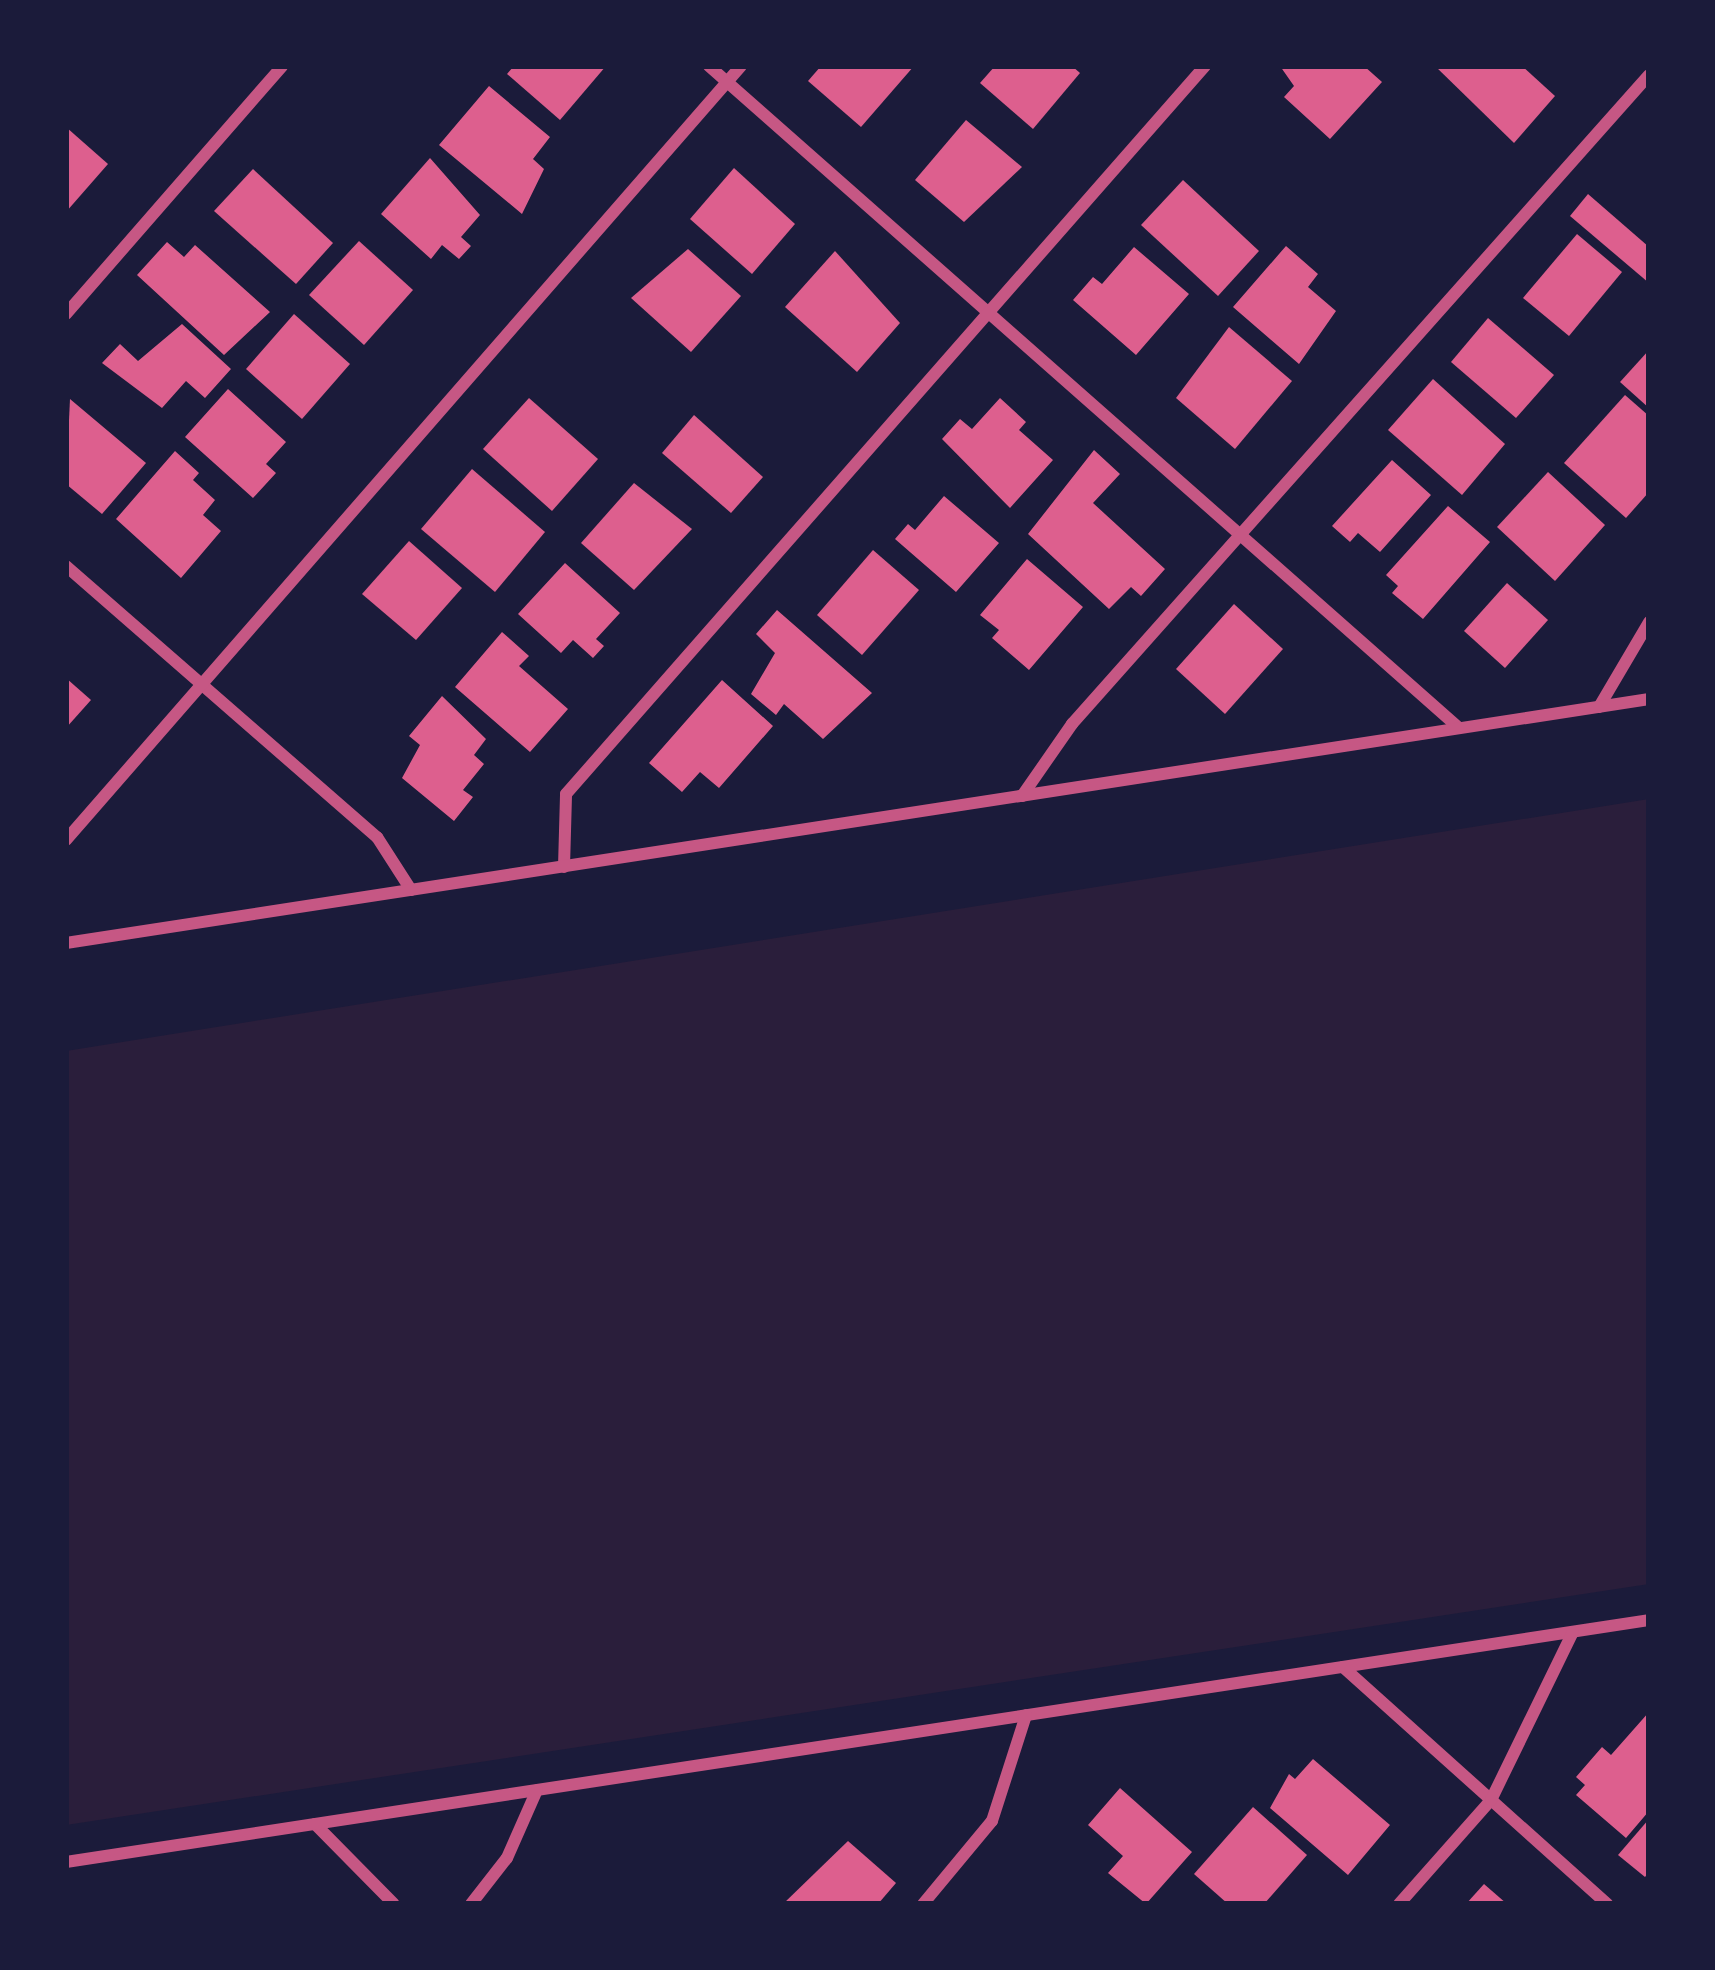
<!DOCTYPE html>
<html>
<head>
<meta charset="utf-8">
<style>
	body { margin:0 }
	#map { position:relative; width:1715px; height:1970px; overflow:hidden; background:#1b1b3a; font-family:Figtree,sans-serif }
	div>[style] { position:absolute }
	.green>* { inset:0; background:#2a1e3b }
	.building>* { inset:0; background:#dd5f8e }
	.minor>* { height:12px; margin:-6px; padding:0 6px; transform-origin:6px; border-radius:6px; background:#c65784 }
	span { translate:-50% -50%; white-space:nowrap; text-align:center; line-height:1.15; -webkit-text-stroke:9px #1b1b3a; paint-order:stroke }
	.frame { position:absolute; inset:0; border:69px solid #1b1b3a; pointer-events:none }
</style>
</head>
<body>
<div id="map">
	<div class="green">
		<i style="clip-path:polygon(1649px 799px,1649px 1584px,66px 1825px,66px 1051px)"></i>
	</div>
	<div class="building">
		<i style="clip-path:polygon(514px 66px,606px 66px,560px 120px,507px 74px)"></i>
		<i style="clip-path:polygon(821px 66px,914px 66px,861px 127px,808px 81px)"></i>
		<i style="clip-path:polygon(995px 66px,1072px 66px,1080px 73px,1033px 129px,980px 83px)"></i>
		<i style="clip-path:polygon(1280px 66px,1364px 66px,1382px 82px,1330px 139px,1284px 97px,1294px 86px)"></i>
		<i style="clip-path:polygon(1435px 66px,1522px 66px,1555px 96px,1514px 143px)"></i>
		<i style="clip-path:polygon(489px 86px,550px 137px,533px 159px,544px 169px,522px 214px,439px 145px)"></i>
		<i style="clip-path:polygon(966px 120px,1022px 167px,964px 222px,915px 180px)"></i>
		<i style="clip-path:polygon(66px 127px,108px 164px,66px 212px)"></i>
		<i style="clip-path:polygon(430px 158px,480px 215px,461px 237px,471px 246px,459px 259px,442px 245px,431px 259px,381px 214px)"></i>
		<i style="clip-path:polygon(734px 168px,795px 224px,752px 274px,690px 219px)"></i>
		<i style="clip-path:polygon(253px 169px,333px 243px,296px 284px,214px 211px)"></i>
		<i style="clip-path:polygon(1183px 180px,1259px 251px,1218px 296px,1141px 225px)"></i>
		<i style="clip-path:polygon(1588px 194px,1649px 247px,1649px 283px,1570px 216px)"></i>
		<i style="clip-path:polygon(1577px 234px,1622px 272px,1569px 336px,1523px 298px)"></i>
		<i style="clip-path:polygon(359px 241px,413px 290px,364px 345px,309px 295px)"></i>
		<i style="clip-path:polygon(167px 242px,184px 257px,195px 245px,270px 312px,224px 355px,137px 275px)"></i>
		<i style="clip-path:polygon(1286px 246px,1318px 274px,1308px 287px,1336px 311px,1299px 364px,1233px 307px)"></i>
		<i style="clip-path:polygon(1134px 247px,1189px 294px,1136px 355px,1073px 300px,1093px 277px,1102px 284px)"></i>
		<i style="clip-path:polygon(688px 249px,741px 296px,691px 352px,631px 298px)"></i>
		<i style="clip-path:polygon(835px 251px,900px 323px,857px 372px,785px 307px)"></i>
		<i style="clip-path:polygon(294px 314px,350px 364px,302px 419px,246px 369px)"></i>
		<i style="clip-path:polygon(1488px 318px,1554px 375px,1516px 418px,1451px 362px)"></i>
		<i style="clip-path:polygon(182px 324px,231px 369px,205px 398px,186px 381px,162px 408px,102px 363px,120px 344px,138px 361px)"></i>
		<i style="clip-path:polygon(1229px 327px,1292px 381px,1235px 449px,1176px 398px)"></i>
		<i style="clip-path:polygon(1649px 350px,1649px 408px,1620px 382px)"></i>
		<i style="clip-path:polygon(1433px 379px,1505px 444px,1462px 495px,1388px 430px)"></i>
		<i style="clip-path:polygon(228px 389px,286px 442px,266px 464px,276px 473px,253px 498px,185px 437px)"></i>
		<i style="clip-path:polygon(1625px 395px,1649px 416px,1649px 492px,1626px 518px,1564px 463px)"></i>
		<i style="clip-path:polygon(529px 398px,598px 459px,552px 511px,483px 449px)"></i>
		<i style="clip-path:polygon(1000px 398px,1026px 422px,1019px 430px,1053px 460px,1010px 508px,942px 439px,960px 419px,972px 429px)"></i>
		<i style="clip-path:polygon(70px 399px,146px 463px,102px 514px,66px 484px)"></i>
		<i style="clip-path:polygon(694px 415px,763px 477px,731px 513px,662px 453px)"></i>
		<i style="clip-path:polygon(1094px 450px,1120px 474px,1093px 503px,1165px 569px,1141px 596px,1131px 587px,1109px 609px,1028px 534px)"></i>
		<i style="clip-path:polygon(175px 451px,199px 473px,193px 480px,215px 500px,203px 515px,221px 531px,181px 578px,116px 519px)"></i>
		<i style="clip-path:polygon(1392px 460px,1431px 495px,1380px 552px,1358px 533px,1350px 542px,1332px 526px)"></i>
		<i style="clip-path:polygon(472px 469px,545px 532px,495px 592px,421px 529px)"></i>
		<i style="clip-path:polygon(1548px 472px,1605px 525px,1555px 581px,1497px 527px)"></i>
		<i style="clip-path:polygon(634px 483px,692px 529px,634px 590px,581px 543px)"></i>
		<i style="clip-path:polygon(944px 496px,999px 543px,956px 592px,895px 539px,908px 524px,915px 530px)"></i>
		<i style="clip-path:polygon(1448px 506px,1490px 542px,1423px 619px,1392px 593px,1398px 586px,1386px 575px)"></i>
		<i style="clip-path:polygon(409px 541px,462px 588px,416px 640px,362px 594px)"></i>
		<i style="clip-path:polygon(873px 550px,919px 590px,862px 655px,817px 615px)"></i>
		<i style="clip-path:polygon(1027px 559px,1083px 607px,1029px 670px,992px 638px,999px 630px,980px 615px)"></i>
		<i style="clip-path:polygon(565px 563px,620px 613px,596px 639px,604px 646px,593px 658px,573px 640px,561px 653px,518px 614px)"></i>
		<i style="clip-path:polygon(1507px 583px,1548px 620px,1505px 668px,1464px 631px)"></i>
		<i style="clip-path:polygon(1234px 604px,1283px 649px,1225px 714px,1176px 669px)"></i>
		<i style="clip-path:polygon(777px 610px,872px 693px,823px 739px,784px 704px,776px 715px,751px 694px,775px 653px,756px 634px)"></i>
		<i style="clip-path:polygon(502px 632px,529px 656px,519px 666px,568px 709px,530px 752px,455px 687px)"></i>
		<i style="clip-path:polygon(66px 678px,91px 700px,66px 728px)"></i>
		<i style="clip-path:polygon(722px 680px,773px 726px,719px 788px,700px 772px,682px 792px,649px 763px)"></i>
		<i style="clip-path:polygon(442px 696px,486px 739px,474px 755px,484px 764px,463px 790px,473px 797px,454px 821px,402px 778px,420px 745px,409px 736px)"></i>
		<i style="clip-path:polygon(1649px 1712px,1649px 1811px,1626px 1838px,1576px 1795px,1585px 1785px,1576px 1777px,1602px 1747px,1611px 1755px)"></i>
		<i style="clip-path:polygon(1313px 1759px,1390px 1825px,1348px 1875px,1270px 1808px,1289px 1774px,1295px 1779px)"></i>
		<i style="clip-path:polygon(1120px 1788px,1192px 1852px,1146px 1904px,1108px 1873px,1123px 1856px,1088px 1825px)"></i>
		<i style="clip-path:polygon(1253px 1807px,1307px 1855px,1264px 1904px,1228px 1904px,1194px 1874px)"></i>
		<i style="clip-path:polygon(1649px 1819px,1649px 1872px,1645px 1877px,1618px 1855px)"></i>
		<i style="clip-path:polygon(848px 1841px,896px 1883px,878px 1904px,783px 1904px)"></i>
		<i style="clip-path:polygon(1484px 1884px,1507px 1904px,1466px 1904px)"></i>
	</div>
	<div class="minor">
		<i style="left:709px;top:66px;width:1000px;rotate:41.43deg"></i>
		<i style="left:66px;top:314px;width:329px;rotate:-48.9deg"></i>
		<i style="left:66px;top:566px;width:413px;rotate:41.1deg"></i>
		<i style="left:377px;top:837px;width:63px;rotate:57.3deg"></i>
		<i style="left:1599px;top:707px;width:99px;rotate:-59.5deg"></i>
		<i style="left:1022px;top:796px;width:88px;rotate:-55.2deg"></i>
		<i style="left:1072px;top:724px;width:868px;rotate:-48.36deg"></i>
		<i style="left:66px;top:840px;width:1027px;rotate:-48.91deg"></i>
		<i style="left:564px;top:867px;width:73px;rotate:-88.4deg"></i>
		<i style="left:566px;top:794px;width:969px;rotate:-48.73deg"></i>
		<i style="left:66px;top:943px;width:1602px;rotate:-8.76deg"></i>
		<i style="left:1343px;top:1667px;width:355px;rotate:41.9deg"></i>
		<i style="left:315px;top:1824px;width:112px;rotate:45.4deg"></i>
		<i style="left:66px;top:1862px;width:1601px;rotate:-8.69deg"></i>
		<i style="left:471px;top:1904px;width:58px;rotate:-52deg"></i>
		<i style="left:507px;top:1858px;width:74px;rotate:-66.2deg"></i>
		<i style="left:923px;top:1904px;width:108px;rotate:-50.3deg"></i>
		<i style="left:992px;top:1821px;width:111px;rotate:-72.2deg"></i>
		<i style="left:1399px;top:1904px;width:139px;rotate:-48.5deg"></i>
		<i style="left:1491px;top:1800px;width:187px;rotate:-64deg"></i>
	</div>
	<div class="frame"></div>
</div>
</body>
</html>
